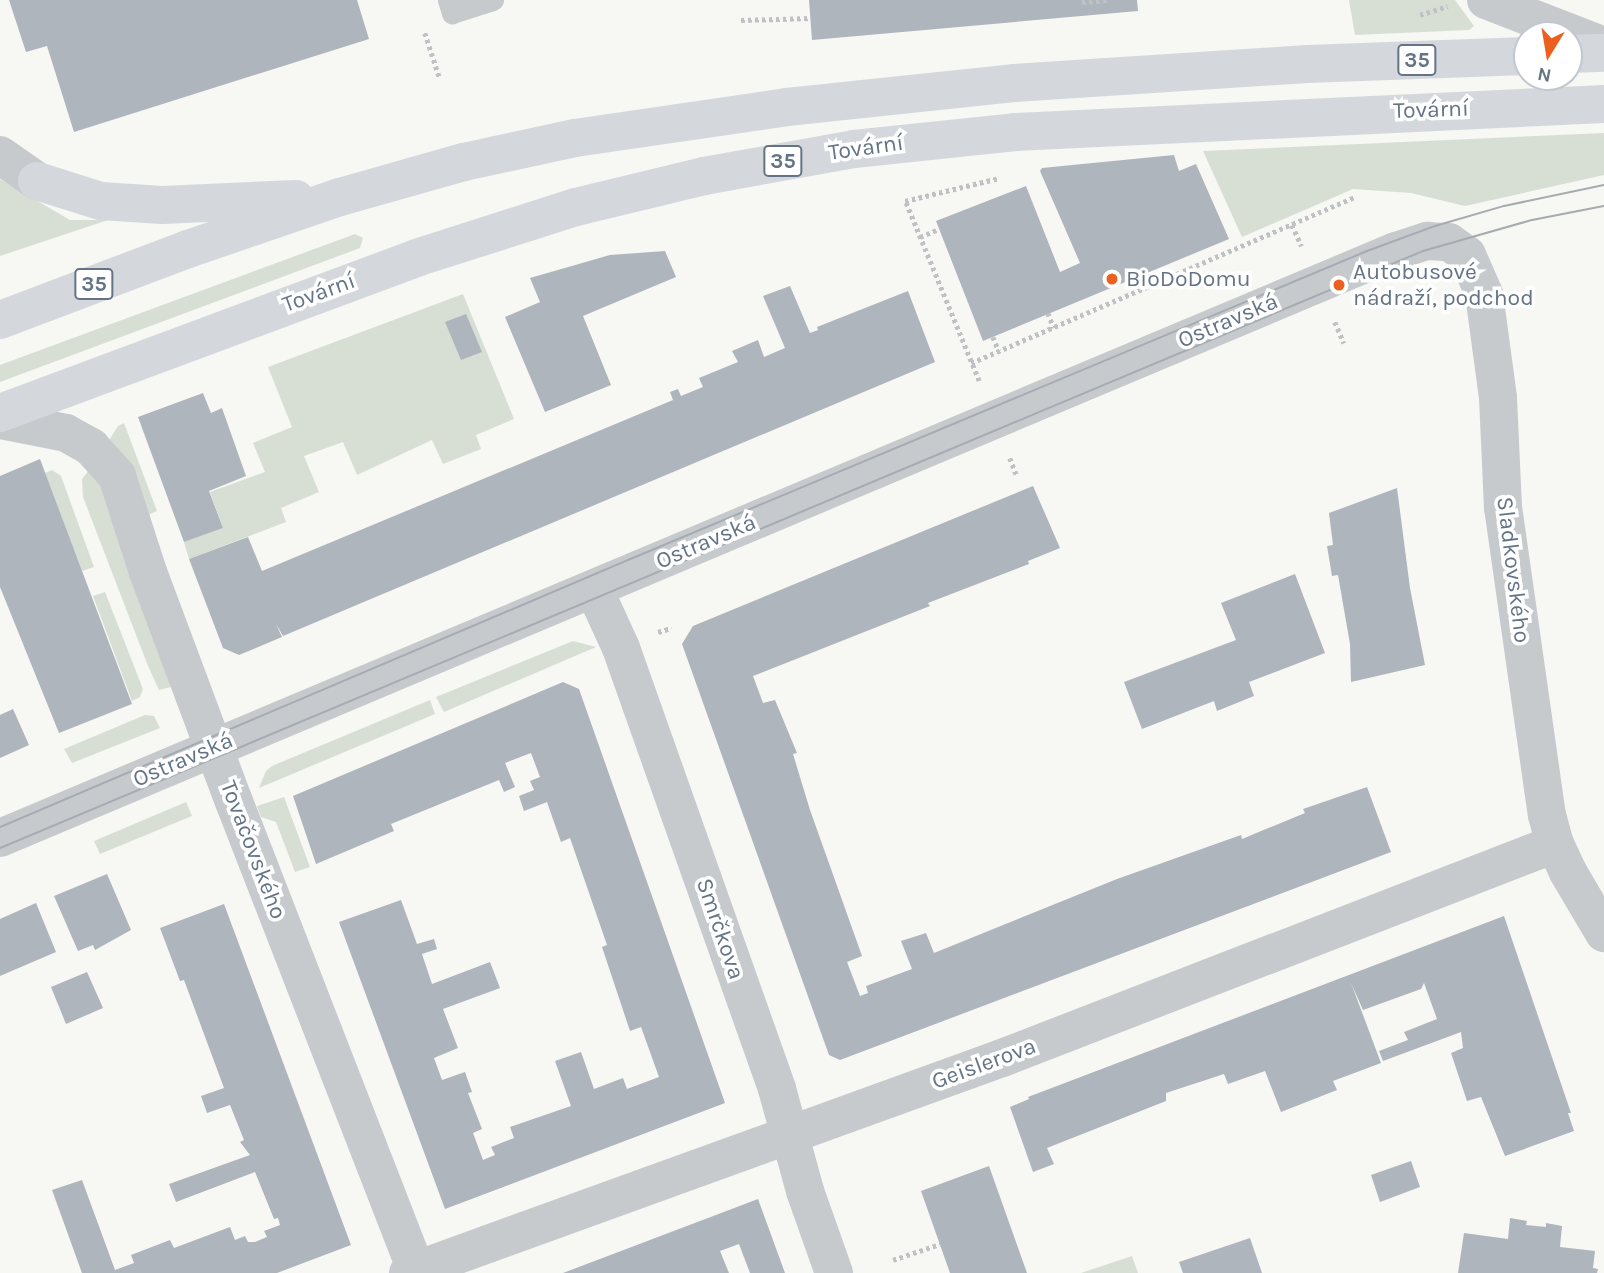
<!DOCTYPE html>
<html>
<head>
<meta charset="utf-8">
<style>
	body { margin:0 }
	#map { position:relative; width:1604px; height:1273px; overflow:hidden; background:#f7f7f3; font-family:Karla,sans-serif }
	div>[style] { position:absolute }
	.green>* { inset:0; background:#d7dfd4 }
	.building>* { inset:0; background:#aeb5bc }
	.path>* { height:4.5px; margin-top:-2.25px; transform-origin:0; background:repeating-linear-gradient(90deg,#c0c1c4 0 3.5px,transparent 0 7px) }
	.lane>* { height:21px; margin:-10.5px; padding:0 10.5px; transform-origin:10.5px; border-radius:10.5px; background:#c6cacd }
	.street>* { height:38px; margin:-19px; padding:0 19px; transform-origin:19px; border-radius:19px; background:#c6cacd }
	.primary>* { height:38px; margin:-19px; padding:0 19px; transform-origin:19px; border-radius:19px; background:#d4d8dd }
	.tram>* { height:2px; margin:-1px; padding:0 1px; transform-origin:1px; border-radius:1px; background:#a6abb2 }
	.dots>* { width:19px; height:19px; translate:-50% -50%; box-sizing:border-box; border:4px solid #fff; border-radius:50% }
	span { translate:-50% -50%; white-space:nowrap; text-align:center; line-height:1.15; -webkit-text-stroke:7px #fff; paint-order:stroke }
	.shield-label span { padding:2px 5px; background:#fff; border:2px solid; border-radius:5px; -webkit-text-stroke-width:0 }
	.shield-label { font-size:21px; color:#647486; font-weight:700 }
	.street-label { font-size:23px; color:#647486 }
	.poi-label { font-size:23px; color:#647486 }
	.left { translate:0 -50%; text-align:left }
	.north { position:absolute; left:1513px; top:21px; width:70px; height:70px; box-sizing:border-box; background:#fff; border:2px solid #c1c7cf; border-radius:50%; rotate:191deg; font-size:19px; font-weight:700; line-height:28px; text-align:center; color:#647486 }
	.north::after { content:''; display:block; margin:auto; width:24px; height:32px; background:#eb601f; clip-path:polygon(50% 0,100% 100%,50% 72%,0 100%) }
</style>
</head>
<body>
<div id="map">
	<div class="green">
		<i style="clip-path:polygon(1349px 0,1455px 0,1474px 26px,1469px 30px,1355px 35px)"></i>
		<i style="clip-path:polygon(1604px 133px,1604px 175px,1465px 206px,1411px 193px,1353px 189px,1242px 237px,1203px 151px)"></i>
		<i style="clip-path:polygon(0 179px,70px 220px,108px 220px,0 256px)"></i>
		<i style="clip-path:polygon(355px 234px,363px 238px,360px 248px,0 382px,0 365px)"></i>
		<i style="clip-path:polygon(463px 294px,514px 419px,476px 435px,481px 449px,443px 464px,432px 440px,357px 475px,343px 442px,304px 456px,319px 492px,281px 508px,286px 522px,189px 559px,184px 542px,223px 528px,210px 492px,265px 472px,253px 443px,292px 427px,268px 367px)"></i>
		<i style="clip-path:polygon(124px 423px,157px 511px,148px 515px,108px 442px,118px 426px)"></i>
		<i style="clip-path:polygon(52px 470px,61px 476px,94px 567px,82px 571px,45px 473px)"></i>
		<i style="clip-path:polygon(89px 470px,99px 482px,175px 686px,159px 690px,148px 666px,83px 497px,82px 479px)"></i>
		<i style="clip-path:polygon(105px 592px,143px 689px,140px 697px,132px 701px,93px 596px)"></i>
		<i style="clip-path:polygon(573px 641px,596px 647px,444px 712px,436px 697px)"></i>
		<i style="clip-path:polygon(430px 700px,435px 714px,259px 788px,266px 771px,272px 766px)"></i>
		<i style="clip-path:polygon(145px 715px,154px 716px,160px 728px,72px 763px,64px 749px)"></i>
		<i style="clip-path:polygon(284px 797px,310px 867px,295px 872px,276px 822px,261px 817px,257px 806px)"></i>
		<i style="clip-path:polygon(186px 802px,192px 816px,100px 854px,94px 841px)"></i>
		<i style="clip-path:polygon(1132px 1256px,1138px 1273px,1081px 1273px)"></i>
	</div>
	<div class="building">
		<i style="clip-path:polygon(9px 0,357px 0,369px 39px,74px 132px,47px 46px,26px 52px)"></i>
		<i style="clip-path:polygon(809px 0,1137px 0,1138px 11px,812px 40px)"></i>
		<i style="clip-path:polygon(1174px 155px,1179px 171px,1196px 164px,1229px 239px,983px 341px,936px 221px,1026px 186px,1060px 272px,1080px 263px,1040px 171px,1042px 168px)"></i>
		<i style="clip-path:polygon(665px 251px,676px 277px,583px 316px,611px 385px,545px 412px,505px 317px,540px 302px,530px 278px,610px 255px)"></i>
		<i style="clip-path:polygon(790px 286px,810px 333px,818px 330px,817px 327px,908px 291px,935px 362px,283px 636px,276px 624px,282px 637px,239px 655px,223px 648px,189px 559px,248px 537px,262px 571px,673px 400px,670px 392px,678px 389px,681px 396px,703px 387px,699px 378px,738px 362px,732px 351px,758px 340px,764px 357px,785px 348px,763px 296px)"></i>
		<i style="clip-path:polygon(466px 314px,482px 352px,461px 360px,445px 322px)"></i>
		<i style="clip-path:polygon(203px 393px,211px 413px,222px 408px,246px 476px,209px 491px,223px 528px,184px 542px,138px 417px)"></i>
		<i style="clip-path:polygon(40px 459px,132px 704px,59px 733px,0 587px,0 476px)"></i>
		<i style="clip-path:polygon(1033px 486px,1060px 548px,1028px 561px,1029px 564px,928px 603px,930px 606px,753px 676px,763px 703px,775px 700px,797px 753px,793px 754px,810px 810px,862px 956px,847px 962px,860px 996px,868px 993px,866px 986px,912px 969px,901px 941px,926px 933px,934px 953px,1117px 879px,1241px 835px,1242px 839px,1305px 813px,1303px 809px,1367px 787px,1391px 852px,840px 1060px,829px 1055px,682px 644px,693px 626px)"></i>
		<i style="clip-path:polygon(1397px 488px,1410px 588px,1425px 665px,1351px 682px,1350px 644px,1338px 575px,1332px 576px,1327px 546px,1333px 545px,1329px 513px)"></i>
		<i style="clip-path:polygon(1295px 574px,1325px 653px,1249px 682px,1254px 696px,1217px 711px,1214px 701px,1142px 729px,1124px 682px,1236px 640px,1221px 603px)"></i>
		<i style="clip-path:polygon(563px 682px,579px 689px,725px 1103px,445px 1209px,339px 922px,401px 900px,417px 944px,434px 939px,437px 949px,422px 954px,432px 984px,490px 962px,500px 988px,443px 1009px,458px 1048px,434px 1058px,442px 1080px,465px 1072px,472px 1092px,468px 1093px,482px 1129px,473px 1133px,483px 1160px,495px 1155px,491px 1147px,514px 1138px,510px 1127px,571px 1106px,555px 1061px,581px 1052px,594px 1089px,623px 1078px,627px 1089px,659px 1077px,641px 1027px,630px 1031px,602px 947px,607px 945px,570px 838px,561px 842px,547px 802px,524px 811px,519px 796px,534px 790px,530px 781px,540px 777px,531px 753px,505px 763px,515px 787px,504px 792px,499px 780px,391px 824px,394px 831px,316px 864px,293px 796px)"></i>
		<i style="clip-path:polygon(13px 709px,29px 745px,0 758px,0 715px)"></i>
		<i style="clip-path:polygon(107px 874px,131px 930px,95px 950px,93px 945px,78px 951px,54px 896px)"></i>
		<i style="clip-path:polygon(36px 903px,56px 952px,0 976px,0 919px)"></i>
		<i style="clip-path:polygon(224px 904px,351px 1245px,277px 1273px,82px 1273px,52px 1190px,82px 1180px,115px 1270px,134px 1263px,131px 1255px,170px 1240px,174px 1248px,230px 1227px,235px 1240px,245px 1236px,248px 1242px,255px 1242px,267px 1237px,264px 1231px,280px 1225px,278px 1218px,274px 1219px,255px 1172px,176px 1202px,169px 1184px,250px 1155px,240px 1142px,244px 1140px,230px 1105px,207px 1113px,201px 1096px,224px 1088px,184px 980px,180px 981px,160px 928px)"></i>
		<i style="clip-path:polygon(1504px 916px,1571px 1113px,1568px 1113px,1574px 1131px,1505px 1156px,1481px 1097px,1467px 1101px,1451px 1053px,1463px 1048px,1461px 1032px,1383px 1061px,1379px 1051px,1408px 1040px,1404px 1032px,1437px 1019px,1424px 983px,1421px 989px,1363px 1010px,1351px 983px,1381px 1063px,1333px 1081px,1337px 1090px,1281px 1112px,1265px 1071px,1228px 1084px,1224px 1074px,1166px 1093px,1166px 1101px,1047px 1148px,1054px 1164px,1033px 1172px,1010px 1107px,1029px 1099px,1028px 1097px)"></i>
		<i style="clip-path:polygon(87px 972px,103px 1008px,66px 1024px,51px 987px)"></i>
		<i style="clip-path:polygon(1411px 1161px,1420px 1187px,1380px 1202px,1371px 1175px)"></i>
		<i style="clip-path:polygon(989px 1166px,1027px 1273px,950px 1273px,921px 1191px)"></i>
		<i style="clip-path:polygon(758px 1199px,785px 1273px,750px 1273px,739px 1244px,720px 1251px,729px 1273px,563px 1273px)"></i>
		<i style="clip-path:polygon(1510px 1218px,1527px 1221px,1526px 1225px,1546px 1227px,1546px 1223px,1562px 1226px,1560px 1247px,1595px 1251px,1593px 1268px,1598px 1269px,1597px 1273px,1458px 1273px,1464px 1233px,1508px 1239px)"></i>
		<i style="clip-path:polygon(1250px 1238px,1262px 1273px,1183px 1273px,1179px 1262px)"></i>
	</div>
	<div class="path">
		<i style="left:1082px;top:2px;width:28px;rotate:-4deg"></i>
		<i style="left:1420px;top:15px;width:29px;rotate:-18deg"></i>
		<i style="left:741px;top:20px;width:69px;rotate:-1.7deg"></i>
		<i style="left:425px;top:33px;width:48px;rotate:71.9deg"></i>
		<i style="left:1292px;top:225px;width:23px;rotate:65deg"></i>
		<i style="left:920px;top:237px;width:21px;rotate:-23deg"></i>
		<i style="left:1048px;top:313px;width:16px;rotate:68deg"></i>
		<i style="left:1335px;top:322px;width:23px;rotate:67deg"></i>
		<i style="left:993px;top:337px;width:15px;rotate:67deg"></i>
		<i style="left:971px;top:363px;width:418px;rotate:-23.4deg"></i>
		<i style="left:979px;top:381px;width:195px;rotate:-112.3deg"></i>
		<i style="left:905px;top:201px;width:97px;rotate:-13.7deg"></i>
		<i style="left:1010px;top:458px;width:19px;rotate:69deg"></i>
		<i style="left:658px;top:632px;width:14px;rotate:-17deg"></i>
		<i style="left:893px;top:1260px;width:50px;rotate:-18.8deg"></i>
	</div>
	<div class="lane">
		<i style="left:448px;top:0;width:14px;rotate:73deg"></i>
		<i style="left:452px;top:13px;width:43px;rotate:-17.6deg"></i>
	</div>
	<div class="street">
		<i style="left:1486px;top:0;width:127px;rotate:21.3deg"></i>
		<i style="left:0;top:155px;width:45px;rotate:35.1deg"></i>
		<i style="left:0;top:420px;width:67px;rotate:11.1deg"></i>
		<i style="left:66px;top:433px;width:29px;rotate:29deg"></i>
		<i style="left:91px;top:447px;width:39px;rotate:48deg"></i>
		<i style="left:117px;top:476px;width:101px;rotate:72.1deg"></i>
		<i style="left:148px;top:572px;width:242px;rotate:69.5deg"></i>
		<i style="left:233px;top:799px;width:505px;rotate:68.77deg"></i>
		<i style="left:594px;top:589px;width:65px;rotate:65.4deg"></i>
		<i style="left:621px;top:648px;width:468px;rotate:70.5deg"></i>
		<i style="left:777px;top:1089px;width:106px;rotate:74.6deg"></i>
		<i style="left:805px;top:1191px;width:87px;rotate:70.5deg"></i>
		<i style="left:0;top:838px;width:1514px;rotate:-22.81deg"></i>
		<i style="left:1396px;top:251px;width:33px;rotate:-18deg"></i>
		<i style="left:1427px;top:241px;width:22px;rotate:3deg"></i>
		<i style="left:1449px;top:242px;width:22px;rotate:36deg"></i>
		<i style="left:1467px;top:255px;width:43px;rotate:66.4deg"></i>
		<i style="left:1484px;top:294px;width:105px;rotate:82.3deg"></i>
		<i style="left:1498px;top:398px;width:109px;rotate:87.4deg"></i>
		<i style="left:1503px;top:507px;width:311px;rotate:81.9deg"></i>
		<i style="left:1547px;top:815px;width:30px;rotate:75deg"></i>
		<i style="left:1555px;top:844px;width:31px;rotate:65deg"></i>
		<i style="left:1568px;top:872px;width:71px;rotate:59.5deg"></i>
		<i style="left:408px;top:1273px;width:632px;rotate:-19.9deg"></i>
		<i style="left:1002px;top:1058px;width:593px;rotate:-21.16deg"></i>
	</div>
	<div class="primary">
		<i style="left:1569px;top:54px;width:35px;rotate:-2deg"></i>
		<i style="left:37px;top:181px;width:67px;rotate:17.4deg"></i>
		<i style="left:101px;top:201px;width:61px;rotate:3.8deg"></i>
		<i style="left:162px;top:205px;width:134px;rotate:-2.6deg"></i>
		<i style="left:0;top:320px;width:201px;rotate:-20.7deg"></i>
		<i style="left:188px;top:249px;width:161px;rotate:-18.9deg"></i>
		<i style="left:340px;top:197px;width:129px;rotate:-15.8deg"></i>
		<i style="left:464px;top:162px;width:114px;rotate:-12.2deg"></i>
		<i style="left:575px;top:138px;width:214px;rotate:-8.3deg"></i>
		<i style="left:787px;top:107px;width:228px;rotate:-6deg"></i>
		<i style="left:1014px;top:83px;width:294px;rotate:-3.7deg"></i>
		<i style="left:1307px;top:64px;width:220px;rotate:-2.1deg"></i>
		<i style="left:0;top:413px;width:444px;rotate:-20.4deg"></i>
		<i style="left:416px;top:258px;width:168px;rotate:-17.7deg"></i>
		<i style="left:576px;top:207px;width:132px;rotate:-13.6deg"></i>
		<i style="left:704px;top:176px;width:152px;rotate:-10.2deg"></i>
		<i style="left:854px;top:149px;width:162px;rotate:-6deg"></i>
		<i style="left:1015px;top:132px;width:590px;rotate:-2.72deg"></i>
	</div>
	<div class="tram">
		<i style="left:0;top:827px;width:682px;rotate:-23.03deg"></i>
		<i style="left:628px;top:560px;width:801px;rotate:-22.69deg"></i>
		<i style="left:1367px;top:251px;width:72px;rotate:-20.2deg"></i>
		<i style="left:1435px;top:226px;width:72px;rotate:-16.2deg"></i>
		<i style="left:1504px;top:206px;width:102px;rotate:-11.9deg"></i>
		<i style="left:0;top:848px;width:1543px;rotate:-22.76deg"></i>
		<i style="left:1423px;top:251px;width:113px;rotate:-15.9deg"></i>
		<i style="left:1532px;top:220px;width:73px;rotate:-11deg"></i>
	</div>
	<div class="dots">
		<i style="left:1112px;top:279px;background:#eb601f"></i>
		<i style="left:1339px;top:285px;background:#eb601f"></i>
	</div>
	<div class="shield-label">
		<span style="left:1417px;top:60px">35</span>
		<span style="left:783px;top:161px">35</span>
		<span style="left:94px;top:284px">35</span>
	</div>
	<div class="street-label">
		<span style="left:1431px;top:110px;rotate:-2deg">Tovární</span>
		<span style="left:866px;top:148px;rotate:-8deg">Tovární</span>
		<span style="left:319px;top:293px;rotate:-20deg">Tovární</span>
		<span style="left:1228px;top:321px;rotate:-23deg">Ostravská</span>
		<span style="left:706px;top:542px;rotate:-23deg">Ostravská</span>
		<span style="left:1513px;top:570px;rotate:83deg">Sladkovského</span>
		<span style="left:183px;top:760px;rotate:-23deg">Ostravská</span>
		<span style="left:253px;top:850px;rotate:69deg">Tovačovského</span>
		<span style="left:720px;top:929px;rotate:71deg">Smrčkova</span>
		<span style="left:984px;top:1064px;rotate:-20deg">Geislerova</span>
	</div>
	<div class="poi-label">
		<span class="left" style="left:1353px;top:285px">Autobusové<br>nádraží, podchod</span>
		<span class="left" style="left:1126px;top:279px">BioDoDomu</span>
	</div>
	<div class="north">N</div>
</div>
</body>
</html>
